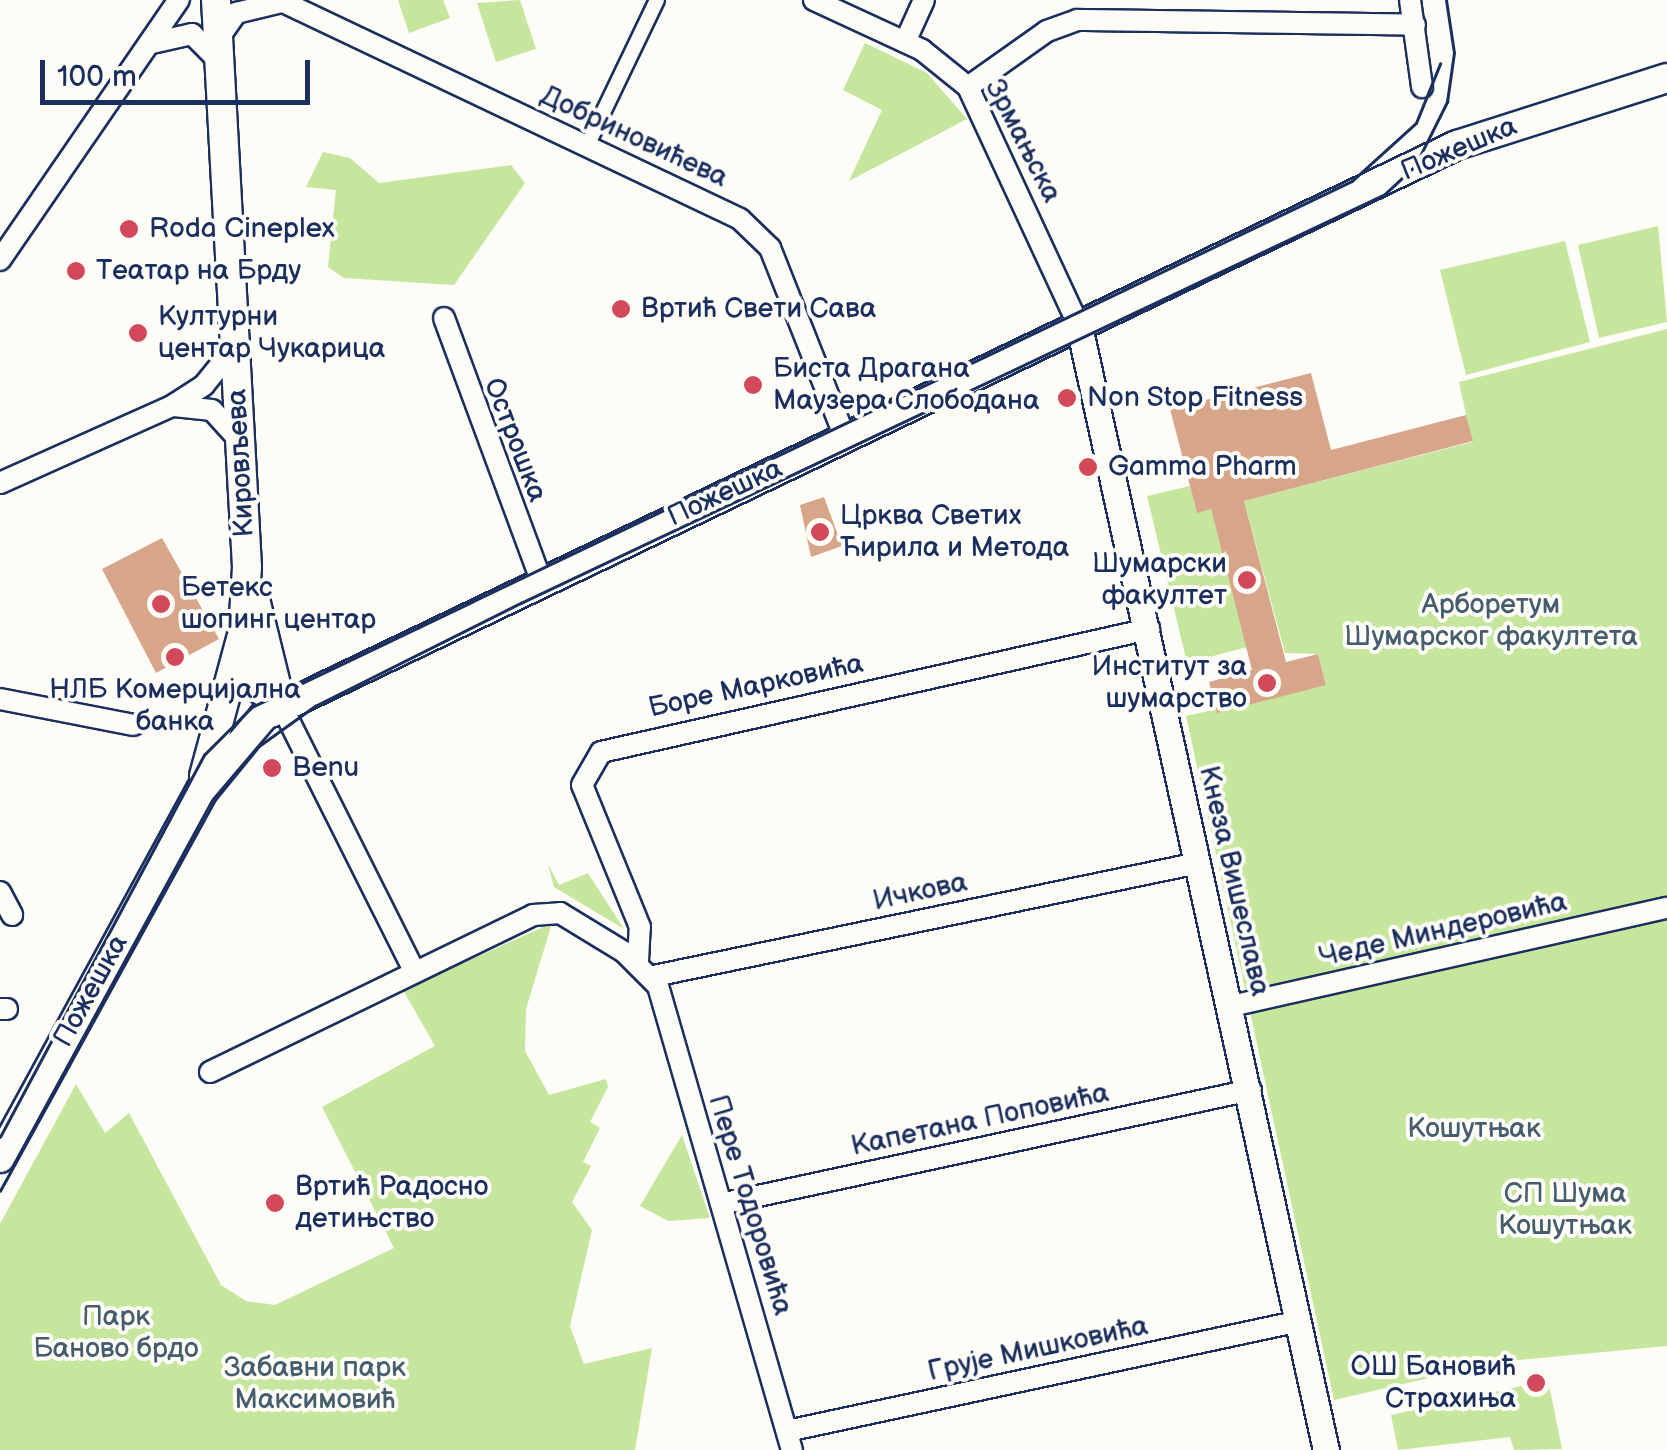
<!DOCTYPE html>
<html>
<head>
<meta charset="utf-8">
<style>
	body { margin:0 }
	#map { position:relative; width:1667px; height:1450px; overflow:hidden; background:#fdfcf7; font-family:"Balsamiq Sans",sans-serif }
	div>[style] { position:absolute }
	.green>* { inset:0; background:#c6e69e }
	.building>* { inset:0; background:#d7a68a }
	.roads { filter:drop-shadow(2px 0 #1b2f5e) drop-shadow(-2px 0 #1b2f5e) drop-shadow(0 2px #1b2f5e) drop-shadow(0 -2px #1b2f5e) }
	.pedestrian>* { height:14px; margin:-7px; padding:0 7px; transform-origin:7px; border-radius:7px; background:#fdfcf7 }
	.minor>* { height:20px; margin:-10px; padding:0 10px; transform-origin:10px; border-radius:10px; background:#fdfcf7 }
	.tertiary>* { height:25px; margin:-12.5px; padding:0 12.5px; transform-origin:12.5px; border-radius:12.5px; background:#fdfcf7 }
	.secondary>* { height:28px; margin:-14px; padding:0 14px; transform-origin:14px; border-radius:14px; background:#fdfcf7 }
	.tram>* { height:2.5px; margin:-1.25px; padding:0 1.25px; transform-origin:1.25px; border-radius:1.25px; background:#1b2f5e }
	.dots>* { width:28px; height:28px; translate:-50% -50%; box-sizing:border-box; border:5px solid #fdfcf7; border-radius:50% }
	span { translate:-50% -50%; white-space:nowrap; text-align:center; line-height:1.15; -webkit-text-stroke:8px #fdfcf7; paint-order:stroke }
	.street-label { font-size:28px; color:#1b2f5e }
	.poi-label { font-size:28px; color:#1b2f5e }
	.left { translate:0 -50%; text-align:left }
	.right { translate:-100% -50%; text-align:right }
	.park-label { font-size:28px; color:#465d6e }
	.scale { position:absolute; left:40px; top:60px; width:270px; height:45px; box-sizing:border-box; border:5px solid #1b2f5e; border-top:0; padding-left:12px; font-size:30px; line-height:35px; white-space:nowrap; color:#1b2f5e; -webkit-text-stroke:8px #fdfcf7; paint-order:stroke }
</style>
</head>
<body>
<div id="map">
	<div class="green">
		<i style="clip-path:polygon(398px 0,443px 0,450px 18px,409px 33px)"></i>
		<i style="clip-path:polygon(520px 0,536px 49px,496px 62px,477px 3px)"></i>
		<i style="clip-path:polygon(865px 43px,927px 73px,967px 119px,849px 181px,882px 110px,843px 90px)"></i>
		<i style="clip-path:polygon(323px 152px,350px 158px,379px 183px,511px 165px,525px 183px,454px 285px,344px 278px,328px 267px,336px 190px,306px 187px)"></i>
		<i style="clip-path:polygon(1658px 226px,1667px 322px,1599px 338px,1578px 245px)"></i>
		<i style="clip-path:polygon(1565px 241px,1590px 342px,1466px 375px,1440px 270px)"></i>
		<i style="clip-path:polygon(1667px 329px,1667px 1346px,1498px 1362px,1334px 1400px,1186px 716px,1326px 685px,1318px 654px,1285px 653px,1244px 501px,1472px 442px,1459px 382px)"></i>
		<i style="clip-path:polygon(1190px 486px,1197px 512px,1211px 509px,1247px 647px,1187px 663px,1147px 496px)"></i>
		<i style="clip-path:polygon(548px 864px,559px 885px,588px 873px,624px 929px,554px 887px)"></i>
		<i style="clip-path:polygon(552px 923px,526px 1009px,525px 1051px,549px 1095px,606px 1079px,608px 1087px,590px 1122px,600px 1128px,583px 1162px,591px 1166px,572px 1202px,592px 1230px,570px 1326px,584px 1364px,652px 1348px,635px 1450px,0 1450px,0 1224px,76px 1084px,105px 1133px,129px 1113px,221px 1285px,246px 1301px,275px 1305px,394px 1248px,322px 1107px,435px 1046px,403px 990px)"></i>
		<i style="clip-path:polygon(682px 1135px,710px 1218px,668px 1221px,640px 1206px)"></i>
		<i style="clip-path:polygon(1548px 1380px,1562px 1449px,1514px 1450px,1510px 1437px,1398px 1450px,1391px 1415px)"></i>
	</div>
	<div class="building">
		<i style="clip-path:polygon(1311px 373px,1331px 450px,1466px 415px,1473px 441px,1244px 501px,1286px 662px,1318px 654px,1326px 685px,1217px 713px,1209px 682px,1252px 670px,1211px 509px,1197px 513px,1170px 409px)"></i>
		<i style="clip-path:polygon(824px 497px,842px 546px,811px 557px,800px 505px)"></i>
		<i style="clip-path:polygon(162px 538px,219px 639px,156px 673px,102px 569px)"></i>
	</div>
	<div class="roads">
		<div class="pedestrian">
			<i style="left:587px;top:146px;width:162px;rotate:-64.4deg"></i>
		</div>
		<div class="minor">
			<i style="left:279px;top:0;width:510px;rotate:25.41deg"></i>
			<i style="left:740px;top:219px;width:42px;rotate:44deg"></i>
			<i style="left:770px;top:248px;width:203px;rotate:68.4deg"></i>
			<i style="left:814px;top:0;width:119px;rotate:24.8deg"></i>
			<i style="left:922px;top:50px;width:59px;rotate:38.8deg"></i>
			<i style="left:968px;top:87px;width:264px;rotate:65.1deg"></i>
			<i style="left:1410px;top:0;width:88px;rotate:82.1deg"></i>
			<i style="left:218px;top:39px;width:32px;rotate:-55deg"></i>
			<i style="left:236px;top:13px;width:47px;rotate:-13.4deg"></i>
			<i style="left:905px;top:42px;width:46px;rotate:-65.7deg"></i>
			<i style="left:152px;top:43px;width:41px;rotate:-12.7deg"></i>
			<i style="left:192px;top:34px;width:38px;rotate:45deg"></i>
			<i style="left:968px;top:87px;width:97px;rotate:-35.3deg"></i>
			<i style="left:1047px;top:31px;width:32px;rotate:-20deg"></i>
			<i style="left:1077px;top:20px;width:338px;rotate:0.8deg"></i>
			<i style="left:0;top:260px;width:316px;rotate:-55.5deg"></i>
			<i style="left:444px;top:318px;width:279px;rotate:69.7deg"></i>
			<i style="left:174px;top:406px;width:38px;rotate:6deg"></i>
			<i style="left:212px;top:410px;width:42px;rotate:47.9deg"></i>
			<i style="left:0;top:483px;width:188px;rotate:-24.1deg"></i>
			<i style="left:172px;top:406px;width:38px;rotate:-33deg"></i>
			<i style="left:204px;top:385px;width:49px;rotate:-50.8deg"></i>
			<i style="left:0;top:699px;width:136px;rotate:11deg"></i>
			<i style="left:281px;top:705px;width:297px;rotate:63.4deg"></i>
			<i style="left:0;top:892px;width:26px;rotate:62deg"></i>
			<i style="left:638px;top:961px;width:34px;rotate:-87deg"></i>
			<i style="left:640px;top:927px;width:153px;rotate:-112.2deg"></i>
			<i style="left:582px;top:785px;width:38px;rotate:-60deg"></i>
			<i style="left:601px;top:752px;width:562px;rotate:-12.65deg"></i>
			<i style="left:654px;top:976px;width:556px;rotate:-11.73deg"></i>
			<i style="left:1231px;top:1006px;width:447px;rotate:-12.7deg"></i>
			<i style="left:0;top:1009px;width:7px"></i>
			<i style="left:210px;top:1072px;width:359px;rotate:-25.9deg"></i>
			<i style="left:533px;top:915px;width:27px;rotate:-4deg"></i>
			<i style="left:560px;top:913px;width:75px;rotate:31.4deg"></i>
			<i style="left:624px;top:952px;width:48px;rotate:45deg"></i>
			<i style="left:658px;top:986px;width:483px;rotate:73.9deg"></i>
			<i style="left:721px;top:1204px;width:542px;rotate:-12.14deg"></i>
			<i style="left:787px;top:1431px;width:525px;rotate:-12.1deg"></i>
		</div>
		<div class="tertiary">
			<i style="left:1079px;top:326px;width:1151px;rotate:77.61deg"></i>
		</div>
		<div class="secondary">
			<i style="left:216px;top:0;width:568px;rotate:86.87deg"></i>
			<i style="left:247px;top:567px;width:65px;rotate:93.5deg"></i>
			<i style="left:243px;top:632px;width:52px;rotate:80deg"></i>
			<i style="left:252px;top:683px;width:36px;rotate:37deg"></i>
			<i style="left:254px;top:595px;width:113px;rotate:76.2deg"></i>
			<i style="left:204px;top:776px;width:142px;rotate:-74.9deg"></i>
			<i style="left:0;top:1158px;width:419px;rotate:-61.4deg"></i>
			<i style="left:201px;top:790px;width:97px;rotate:-49.6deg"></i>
			<i style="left:264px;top:716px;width:1323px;rotate:-25.58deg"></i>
			<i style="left:1457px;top:145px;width:220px;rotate:-17.7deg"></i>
		</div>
	</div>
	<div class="tram">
		<i style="left:0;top:1137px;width:433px;rotate:-61.9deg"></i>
		<i style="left:204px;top:755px;width:68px;rotate:-45deg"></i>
		<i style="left:252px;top:707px;width:1219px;rotate:-25.56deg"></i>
		<i style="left:1352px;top:181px;width:86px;rotate:-42.2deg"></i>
		<i style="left:1416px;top:123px;width:64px;rotate:-67.9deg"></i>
		<i style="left:0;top:1191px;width:446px;rotate:-61.2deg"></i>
		<i style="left:215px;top:800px;width:70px;rotate:-50.8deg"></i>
		<i style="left:259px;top:746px;width:69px;rotate:-35.5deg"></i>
		<i style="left:315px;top:706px;width:230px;rotate:-26.6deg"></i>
		<i style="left:521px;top:603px;width:956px;rotate:-25.33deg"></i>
		<i style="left:1385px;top:194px;width:41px;rotate:-43deg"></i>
		<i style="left:1415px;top:166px;width:72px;rotate:-63.4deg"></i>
		<i style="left:1447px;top:102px;width:49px;rotate:-81.9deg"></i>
		<i style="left:1454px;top:53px;width:54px;rotate:-98.6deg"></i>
	</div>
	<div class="dots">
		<i style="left:129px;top:229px;background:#d1495b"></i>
		<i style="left:76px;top:271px;background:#d1495b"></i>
		<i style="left:621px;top:309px;background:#d1495b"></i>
		<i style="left:138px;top:333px;background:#d1495b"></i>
		<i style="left:753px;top:385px;background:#d1495b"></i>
		<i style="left:1067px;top:398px;background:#d1495b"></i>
		<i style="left:1088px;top:467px;background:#d1495b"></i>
		<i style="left:820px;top:532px;background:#d1495b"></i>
		<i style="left:1247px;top:580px;background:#d1495b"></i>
		<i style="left:161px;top:604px;background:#d1495b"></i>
		<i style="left:175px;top:657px;background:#d1495b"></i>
		<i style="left:1267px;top:683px;background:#d1495b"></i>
		<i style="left:272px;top:768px;background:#d1495b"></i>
		<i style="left:275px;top:1203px;background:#d1495b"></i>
		<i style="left:1536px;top:1383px;background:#d1495b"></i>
	</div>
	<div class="street-label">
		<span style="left:634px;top:137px;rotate:25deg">Добриновићева</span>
		<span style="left:1023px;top:141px;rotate:63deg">Зрмањска</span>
		<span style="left:1459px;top:149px;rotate:-23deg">Пожешка</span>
		<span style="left:515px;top:440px;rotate:69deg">Острошка</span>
		<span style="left:241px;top:463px;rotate:-93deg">Кировљева</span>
		<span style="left:725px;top:493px;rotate:-25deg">Пожешка</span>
		<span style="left:756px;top:686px;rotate:-12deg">Боре Марковића</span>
		<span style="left:1234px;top:881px;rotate:77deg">Кнеза Вишеслава</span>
		<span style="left:920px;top:892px;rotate:-12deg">Ичкова</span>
		<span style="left:1443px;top:930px;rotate:-13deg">Чеде Миндеровића</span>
		<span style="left:91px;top:991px;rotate:-61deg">Пожешка</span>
		<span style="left:980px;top:1120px;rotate:-12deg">Капетана Поповића</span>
		<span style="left:750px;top:1205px;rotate:73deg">Пере Тодоровића</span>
		<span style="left:1038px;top:1349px;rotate:-12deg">Грује Мишковића</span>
	</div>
	<div class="poi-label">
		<span class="left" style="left:149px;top:229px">Roda Cineplex</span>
		<span class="left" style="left:96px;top:271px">Театар на Брду</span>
		<span class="left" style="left:641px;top:309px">Вртић Свети Сава</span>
		<span class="left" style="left:158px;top:333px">Културни<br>центар Чукарица</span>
		<span class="left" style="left:773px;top:385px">Биста Драгана<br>Маузера Слободана</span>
		<span class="left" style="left:1087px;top:398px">Non Stop Fitness</span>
		<span class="left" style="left:1108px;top:467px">Gamma Pharm</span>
		<span class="left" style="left:840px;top:532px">Црква Светих<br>Ћирила и Метода</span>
		<span class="right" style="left:1227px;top:580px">Шумарски<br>факултет</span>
		<span class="left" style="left:181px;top:604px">Бетекс<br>шопинг центар</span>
		<span class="right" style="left:1247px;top:683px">Институт за<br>шумарство</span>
		<span style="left:175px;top:706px">НЛБ Комерцијална<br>банка</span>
		<span class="left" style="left:292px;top:768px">Benu</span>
		<span class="left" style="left:295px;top:1203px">Вртић Радосно<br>детињство</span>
		<span class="right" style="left:1516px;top:1383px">ОШ Бановић<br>Страхиња</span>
	</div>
	<div class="park-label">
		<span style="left:1491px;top:621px">Арборетум<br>Шумарског факултета</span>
		<span style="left:1474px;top:1129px">Кошутњак</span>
		<span style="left:1565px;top:1210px">СП Шума<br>Кошутњак</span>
		<span style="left:116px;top:1333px">Парк<br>Баново брдо</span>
		<span style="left:315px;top:1384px">Забавни парк<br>Максимовић</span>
	</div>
	<div class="scale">100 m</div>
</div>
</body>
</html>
